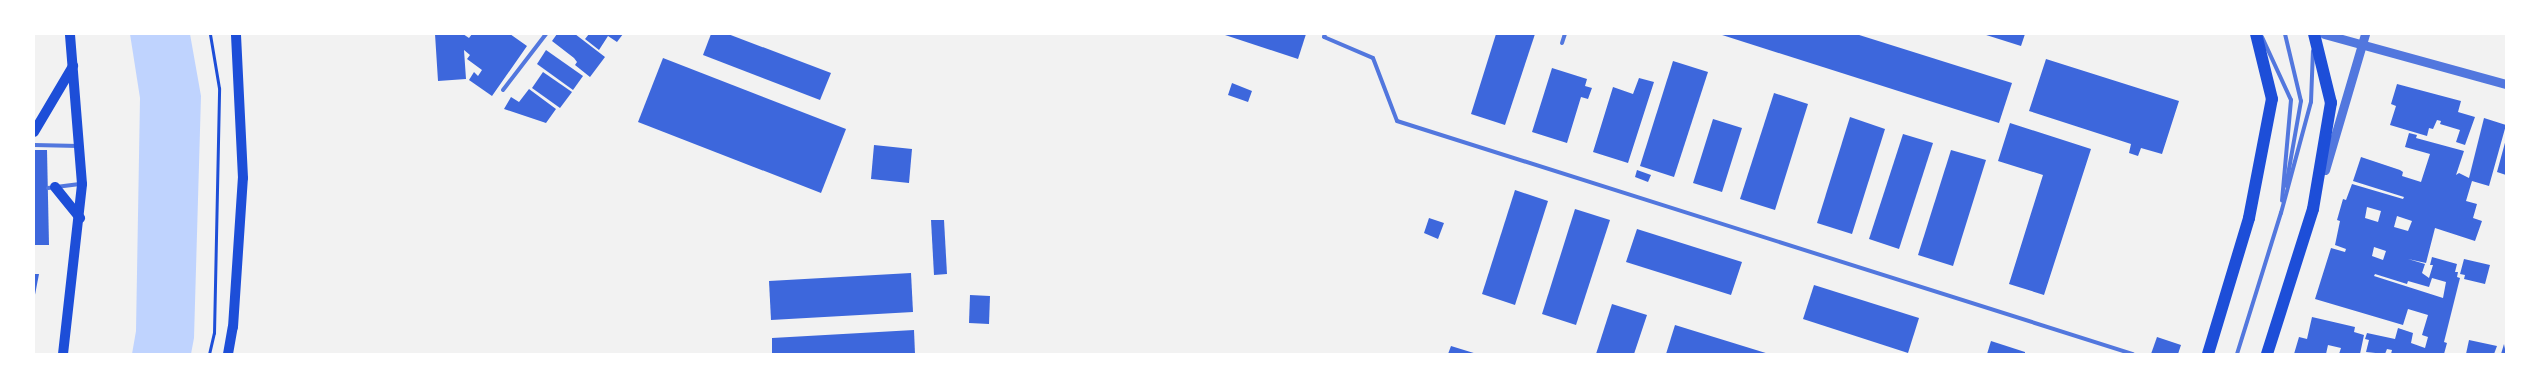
<!DOCTYPE html>
<html>
<head>
<meta charset="utf-8">
<style>
	body { margin:0 }
	#map { position:relative; width:2540px; height:388px; overflow:hidden; background:#f2f2f2; font-family:"Public Sans",sans-serif }
	div>[style] { position:absolute }
	.water>* { inset:0; background:#bfd3fe }
	.building>* { inset:0; background:#3d67dc }
	.path>* { height:3px; margin:-1.5px; padding:0 1.5px; transform-origin:1.5px; border-radius:1.5px; background:#1d4ed8 }
	.service>* { height:4px; margin:-2px; padding:0 2px; transform-origin:2px; border-radius:2px; background:#5277de }
	.tertiary>* { height:9px; margin:-4.5px; padding:0 4.5px; transform-origin:4.5px; border-radius:4.5px; background:#5277de }
	.secondary>* { height:10px; margin:-5px; padding:0 5px; transform-origin:5px; border-radius:5px; background:#1d4ed8 }
	.primary>* { height:12px; margin:-6px; padding:0 6px; transform-origin:6px; border-radius:6px; background:#1d4ed8 }
	span { translate:-50% -50%; white-space:nowrap; text-align:center; line-height:1.15; -webkit-text-stroke:5px #fff; paint-order:stroke }
	.frame { position:absolute; inset:0; border:35px solid #fff; pointer-events:none }
</style>
</head>
<body>
<div id="map">
	<div class="water">
		<i style="clip-path:polygon(130px 34px,190px 34px,201px 96px,194px 338px,191px 354px,132px 354px,136px 331px,140px 98px)"></i>
	</div>
	<div class="building">
		<i style="clip-path:polygon(435px 34px,463px 34px,469px 38px,472px 34px,510px 34px,527px 46px,492px 96px,469px 80px,474px 72px,478px 76px,482px 70px,467px 59px,470px 55px,464px 50px,466px 79px,438px 81px)"></i>
		<i style="clip-path:polygon(557px 34px,575px 34px,605px 57px,590px 77px,575px 65px,577px 62px,574px 58px,552px 41px)"></i>
		<i style="clip-path:polygon(589px 34px,623px 34px,617px 42px,608px 36px,599px 50px,585px 39px)"></i>
		<i style="clip-path:polygon(711px 34px,728px 34px,831px 73px,820px 100px,703px 55px)"></i>
		<i style="clip-path:polygon(1222px 34px,1306px 34px,1298px 59px)"></i>
		<i style="clip-path:polygon(1496px 34px,1535px 34px,1505px 125px,1471px 114px)"></i>
		<i style="clip-path:polygon(1719px 34px,1856px 34px,2012px 83px,1999px 123px)"></i>
		<i style="clip-path:polygon(1983px 34px,2025px 34px,2021px 46px)"></i>
		<i style="clip-path:polygon(546px 50px,583px 76px,573px 90px,537px 64px)"></i>
		<i style="clip-path:polygon(663px 58px,846px 129px,821px 193px,638px 122px)"></i>
		<i style="clip-path:polygon(2046px 59px,2179px 101px,2162px 154px,2141px 148px,2138px 156px,2129px 153px,2131px 144px,2029px 111px)"></i>
		<i style="clip-path:polygon(1673px 61px,1708px 72px,1674px 177px,1640px 166px)"></i>
		<i style="clip-path:polygon(1552px 68px,1587px 79px,1585px 86px,1592px 88px,1588px 99px,1581px 97px,1567px 143px,1532px 132px)"></i>
		<i style="clip-path:polygon(543px 72px,572px 92px,560px 108px,532px 88px)"></i>
		<i style="clip-path:polygon(1639px 78px,1654px 82px,1628px 163px,1593px 152px,1613px 87px,1633px 94px)"></i>
		<i style="clip-path:polygon(1232px 83px,1252px 91px,1248px 102px,1228px 95px)"></i>
		<i style="clip-path:polygon(2397px 84px,2461px 101px,2458px 112px,2475px 117px,2465px 145px,2456px 142px,2460px 130px,2440px 124px,2441px 121px,2437px 120px,2433px 129px,2429px 128px,2427px 136px,2390px 125px,2396px 106px,2391px 104px)"></i>
		<i style="clip-path:polygon(529px 89px,556px 109px,546px 123px,504px 109px,511px 97px,519px 102px)"></i>
		<i style="clip-path:polygon(1774px 93px,1808px 104px,1775px 210px,1740px 199px)"></i>
		<i style="clip-path:polygon(1850px 117px,1885px 129px,1852px 234px,1817px 223px)"></i>
		<i style="clip-path:polygon(evenodd,2484px 118px,2506px 125px,2489px 186px,2472px 181px,2466px 201px,2477px 204px,2473px 218px,2482px 221px,2475px 241px,2435px 228px,2426px 263px,2408px 259px,2425px 264px,2422px 273px,2429px 278px,2433px 265px,2430px 265px,2432px 257px,2457px 264px,2455px 272px,2458px 272px,2457px 277px,2460px 278px,2444px 342px,2447px 343px,2444px 354px,2391px 354px,2392px 350px,2387px 349px,2385px 354px,2366px 352px,2369px 340px,2365px 339px,2367px 333px,2395px 339px,2398px 328px,2413px 333px,2411px 343px,2425px 348px,2428px 337px,2422px 335px,2428px 315px,2408px 309px,2403px 325px,2315px 299px,2331px 248px,2345px 252px,2346px 249px,2335px 245px,2340px 221px,2337px 220px,2343px 199px,2346px 200px,2352px 184px,2403px 199px,2404px 197px,2353px 181px,2361px 157px,2400px 170px,2403px 172px,2402px 176px,2421px 182px,2430px 154px,2405px 147px,2409px 133px,2417px 135px,2416px 138px,2464px 151px,2456px 175px,2459px 173px,2469px 178px,2484px 118px,2367px 207px,2381px 211px,2378px 222px,2365px 218px,2367px 207px,2484px 118px,2397px 216px,2412px 221px,2408px 231px,2394px 227px,2397px 216px,2484px 118px,2374px 247px,2386px 251px,2383px 260px,2372px 256px,2374px 247px,2484px 118px,2375px 274px,2407px 284px,2408px 281px,2429px 287px,2432px 278px,2446px 282px,2443px 298px,2374px 276px,2375px 274px)"></i>
		<i style="clip-path:polygon(1713px 119px,1742px 128px,1722px 192px,1693px 183px)"></i>
		<i style="clip-path:polygon(2010px 123px,2091px 149px,2044px 295px,2009px 284px,2043px 175px,1998px 161px)"></i>
		<i style="clip-path:polygon(1903px 134px,1933px 143px,1899px 249px,1869px 239px)"></i>
		<i style="clip-path:polygon(2506px 139px,2506px 175px,2497px 172px)"></i>
		<i style="clip-path:polygon(874px 145px,912px 149px,909px 183px,871px 179px)"></i>
		<i style="clip-path:polygon(34px 150px,47px 150px,49px 245px,34px 245px)"></i>
		<i style="clip-path:polygon(1951px 150px,1986px 160px,1953px 266px,1918px 255px)"></i>
		<i style="clip-path:polygon(1637px 170px,1651px 175px,1648px 182px,1635px 177px)"></i>
		<i style="clip-path:polygon(1515px 190px,1548px 201px,1515px 305px,1482px 294px)"></i>
		<i style="clip-path:polygon(1575px 209px,1610px 220px,1576px 325px,1542px 314px)"></i>
		<i style="clip-path:polygon(1429px 218px,1444px 223px,1438px 239px,1424px 233px)"></i>
		<i style="clip-path:polygon(931px 220px,944px 220px,947px 274px,934px 275px)"></i>
		<i style="clip-path:polygon(1637px 229px,1742px 262px,1731px 295px,1626px 262px)"></i>
		<i style="clip-path:polygon(2464px 259px,2490px 265px,2485px 284px,2464px 279px,2465px 275px,2460px 274px)"></i>
		<i style="clip-path:polygon(911px 273px,913px 312px,771px 320px,769px 281px)"></i>
		<i style="clip-path:polygon(34px 274px,39px 274px,34px 300px)"></i>
		<i style="clip-path:polygon(1814px 285px,1919px 318px,1908px 353px,1803px 319px)"></i>
		<i style="clip-path:polygon(970px 295px,990px 296px,989px 324px,969px 323px)"></i>
		<i style="clip-path:polygon(1612px 304px,1647px 315px,1634px 354px,1596px 354px)"></i>
		<i style="clip-path:polygon(2312px 317px,2355px 327px,2354px 332px,2364px 335px,2360px 354px,2339px 354px,2341px 348px,2328px 345px,2326px 354px,2294px 354px,2299px 337px,2307px 339px)"></i>
		<i style="clip-path:polygon(1675px 325px,1769px 354px,1666px 354px)"></i>
		<i style="clip-path:polygon(914px 330px,915px 354px,772px 354px,772px 338px)"></i>
		<i style="clip-path:polygon(2157px 337px,2181px 345px,2178px 354px,2151px 354px)"></i>
		<i style="clip-path:polygon(2469px 340px,2497px 346px,2494px 354px,2466px 354px)"></i>
		<i style="clip-path:polygon(1991px 341px,2025px 352px,2025px 354px,1987px 354px)"></i>
		<i style="clip-path:polygon(2504px 344px,2506px 354px,2501px 354px)"></i>
		<i style="clip-path:polygon(1451px 346px,1477px 354px,1448px 354px)"></i>
	</div>
	<div class="path">
		<i style="left:209px;top:354px;width:22px;rotate:-77deg"></i>
		<i style="left:214px;top:333px;width:245px;rotate:-88.8deg"></i>
		<i style="left:219px;top:88px;width:55px;rotate:-99.5deg"></i>
	</div>
	<div class="service">
		<i style="left:1325px;top:34px;width:3px;rotate:108deg"></i>
		<i style="left:1324px;top:37px;width:53px;rotate:23.2deg"></i>
		<i style="left:1373px;top:58px;width:67px;rotate:69.1deg"></i>
		<i style="left:1397px;top:121px;width:772px;rotate:17.57deg"></i>
		<i style="left:2285px;top:34px;width:69px;rotate:76.6deg"></i>
		<i style="left:2301px;top:101px;width:86px;rotate:100deg"></i>
		<i style="left:2262px;top:37px;width:69px;rotate:65.3deg"></i>
		<i style="left:2291px;top:100px;width:101px;rotate:95.1deg"></i>
		<i style="left:1562px;top:43px;width:9px;rotate:-72deg"></i>
		<i style="left:503px;top:90px;width:71px;rotate:-52.5deg"></i>
		<i style="left:34px;top:145px;width:45px;rotate:1.3deg"></i>
		<i style="left:48px;top:188px;width:32px;rotate:-7deg"></i>
		<i style="left:2237px;top:354px;width:148px;rotate:-72.7deg"></i>
		<i style="left:2281px;top:213px;width:115px;rotate:-74.9deg"></i>
		<i style="left:2311px;top:102px;width:51px;rotate:-87.8deg"></i>
	</div>
	<div class="tertiary">
		<i style="left:2324px;top:34px;width:189px;rotate:15.4deg"></i>
		<i style="left:2325px;top:170px;width:142px;rotate:-73.6deg"></i>
	</div>
	<div class="secondary">
		<i style="left:34px;top:132px;width:77px;rotate:-59.4deg"></i>
		<i style="left:55px;top:187px;width:40px;rotate:51deg"></i>
		<i style="left:63px;top:354px;width:171px;rotate:-83.6deg"></i>
		<i style="left:82px;top:184px;width:150px;rotate:-94.6deg"></i>
		<i style="left:228px;top:354px;width:27px;rotate:-80deg"></i>
		<i style="left:233px;top:327px;width:149px;rotate:-86.2deg"></i>
		<i style="left:243px;top:178px;width:144px;rotate:-92.8deg"></i>
	</div>
	<div class="primary">
		<i style="left:2208px;top:354px;width:142px;rotate:-73.2deg"></i>
		<i style="left:2249px;top:218px;width:121px;rotate:-79.1deg"></i>
		<i style="left:2272px;top:99px;width:67px;rotate:-103.8deg"></i>
		<i style="left:2267px;top:354px;width:152px;rotate:-72.4deg"></i>
		<i style="left:2313px;top:209px;width:108px;rotate:-80.4deg"></i>
		<i style="left:2331px;top:103px;width:71px;rotate:-103.8deg"></i>
	</div>
	<div class="frame"></div>
</div>
</body>
</html>
